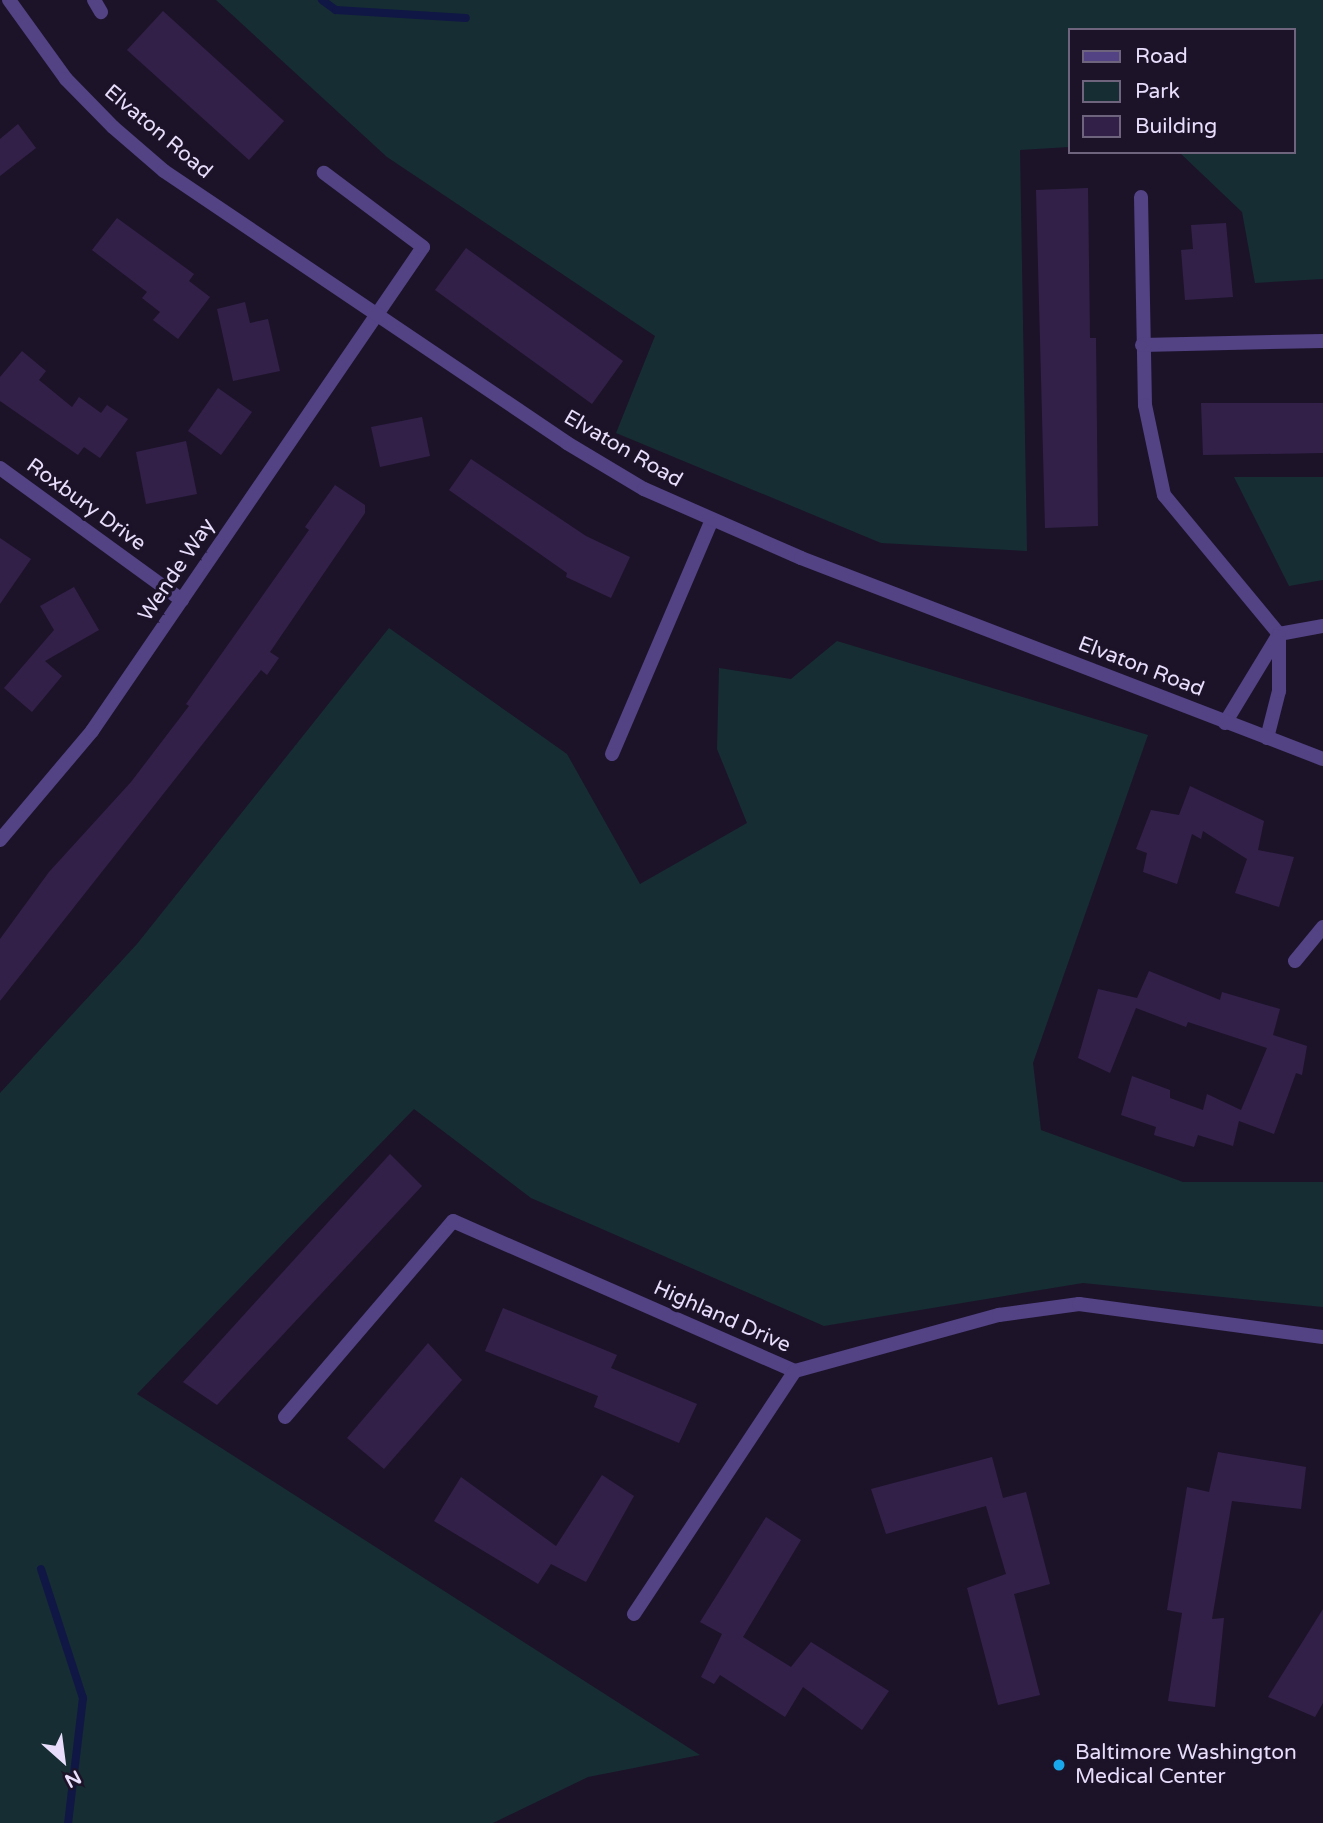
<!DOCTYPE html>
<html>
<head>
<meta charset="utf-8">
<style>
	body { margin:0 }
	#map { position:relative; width:1323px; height:1823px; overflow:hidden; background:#1c1329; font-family:"Varela Round",sans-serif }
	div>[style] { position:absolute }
	.green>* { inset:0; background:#162d33 }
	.stream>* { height:8px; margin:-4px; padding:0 4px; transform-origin:4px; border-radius:4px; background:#101745 }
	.building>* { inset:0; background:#322049 }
	.minor>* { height:14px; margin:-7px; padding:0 7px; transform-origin:7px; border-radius:7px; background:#534284 }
	.tertiary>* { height:14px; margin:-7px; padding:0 7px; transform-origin:7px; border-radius:7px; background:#534284 }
	.dots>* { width:19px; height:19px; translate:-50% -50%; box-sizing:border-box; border:4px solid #1c1329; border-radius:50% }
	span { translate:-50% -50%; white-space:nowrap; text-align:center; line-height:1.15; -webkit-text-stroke:7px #1c1329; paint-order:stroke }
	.street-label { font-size:21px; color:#e8defc }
	.poi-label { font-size:21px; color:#e8defc }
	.left { translate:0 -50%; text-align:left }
	.legend { position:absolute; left:1068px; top:28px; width:228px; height:126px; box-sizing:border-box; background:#1c1329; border:2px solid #6e647d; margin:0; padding:9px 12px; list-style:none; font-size:21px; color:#e8defc }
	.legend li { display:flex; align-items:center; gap:14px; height:35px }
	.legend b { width:35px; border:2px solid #6e647d }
	.north { position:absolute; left:28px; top:1725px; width:70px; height:70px; -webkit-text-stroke:5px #1c1329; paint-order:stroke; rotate:152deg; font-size:19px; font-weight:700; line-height:28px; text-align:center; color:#e8defc }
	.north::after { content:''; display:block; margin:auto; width:24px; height:32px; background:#e8defc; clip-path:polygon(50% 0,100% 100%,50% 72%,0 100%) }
</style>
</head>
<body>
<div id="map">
	<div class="green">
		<i style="clip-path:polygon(216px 0,1323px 0,1323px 279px,1255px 283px,1242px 212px,1179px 152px,1293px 152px,1293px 30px,1069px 30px,1069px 147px,1020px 150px,1027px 551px,881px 543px,616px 433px,655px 336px,387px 157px)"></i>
		<i style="clip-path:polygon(1234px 477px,1323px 477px,1323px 580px,1289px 586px)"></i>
		<i style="clip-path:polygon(389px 628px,567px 754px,640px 884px,747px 823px,717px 749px,719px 668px,791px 679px,837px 641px,1148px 735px,1033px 1063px,1041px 1130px,1183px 1182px,1323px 1182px,1323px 1307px,1083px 1283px,824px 1326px,531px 1198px,414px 1109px,137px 1394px,700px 1755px,588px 1777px,493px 1823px,0 1823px,0 1093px,137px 944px)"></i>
	</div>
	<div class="stream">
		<i style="left:322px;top:0;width:17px;rotate:36deg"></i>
		<i style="left:336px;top:10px;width:130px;rotate:3.5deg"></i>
		<i style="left:41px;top:1569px;width:136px;rotate:72deg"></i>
		<i style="left:83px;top:1698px;width:126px;rotate:96.8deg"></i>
	</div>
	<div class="building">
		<i style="clip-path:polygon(163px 11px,284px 121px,249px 160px,127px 50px)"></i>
		<i style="clip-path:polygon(18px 124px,36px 148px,0 176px,0 139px)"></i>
		<i style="clip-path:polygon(1088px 188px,1090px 338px,1096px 338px,1098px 526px,1045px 528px,1036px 190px)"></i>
		<i style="clip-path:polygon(117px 218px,194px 274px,189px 281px,210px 297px,178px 339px,153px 320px,160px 312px,142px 298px,147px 292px,92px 250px)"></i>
		<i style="clip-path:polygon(1226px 223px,1233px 297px,1185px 300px,1181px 250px,1193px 249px,1191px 225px)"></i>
		<i style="clip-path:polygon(466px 248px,623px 361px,592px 404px,435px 290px)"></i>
		<i style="clip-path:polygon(245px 302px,250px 323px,268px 319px,280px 371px,233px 381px,217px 309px)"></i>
		<i style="clip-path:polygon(22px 351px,46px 371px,39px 380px,72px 407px,79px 397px,101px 413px,107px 405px,128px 419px,100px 458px,84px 447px,78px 455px,0 401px,0 377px)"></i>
		<i style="clip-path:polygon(218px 388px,252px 412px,221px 455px,188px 431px)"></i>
		<i style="clip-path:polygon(1201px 403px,1323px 403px,1323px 453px,1203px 455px)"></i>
		<i style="clip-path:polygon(422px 417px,430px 456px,380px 467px,371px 427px)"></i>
		<i style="clip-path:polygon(186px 441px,197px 494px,146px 504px,136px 452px)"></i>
		<i style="clip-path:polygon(471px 459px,586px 536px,630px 557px,611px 598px,566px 577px,567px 573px,449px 490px)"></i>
		<i style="clip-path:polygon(335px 485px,365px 505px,365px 513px,270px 652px,279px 658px,267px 675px,261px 670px,0 1001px,0 939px,49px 872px,131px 782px,189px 706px,186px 704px,309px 530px,305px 527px)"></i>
		<i style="clip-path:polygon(0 538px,31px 559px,0 604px)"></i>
		<i style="clip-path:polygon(74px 587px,99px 630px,45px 661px,62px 676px,32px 712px,4px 688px,54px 630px,40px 606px)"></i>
		<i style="clip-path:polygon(1190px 786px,1264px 821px,1258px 850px,1294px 857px,1279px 907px,1235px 893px,1247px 859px,1203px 831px,1201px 839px,1192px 834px,1177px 884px,1143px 872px,1147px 853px,1136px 849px,1151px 810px,1179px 815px)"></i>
		<i style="clip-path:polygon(1149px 971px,1220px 1000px,1222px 992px,1280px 1009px,1273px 1035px,1307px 1046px,1302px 1075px,1296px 1073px,1274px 1134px,1239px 1121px,1233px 1146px,1198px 1135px,1194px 1147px,1154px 1135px,1156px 1127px,1121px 1115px,1132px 1076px,1170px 1090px,1170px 1098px,1203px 1110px,1207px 1094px,1241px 1110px,1267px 1048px,1188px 1022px,1186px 1027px,1136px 1008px,1110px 1073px,1078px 1058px,1098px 989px,1137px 998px)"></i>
		<i style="clip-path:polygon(390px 1154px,422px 1186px,217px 1405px,183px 1382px)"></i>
		<i style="clip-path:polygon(503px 1308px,617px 1355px,611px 1368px,697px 1404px,679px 1443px,594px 1407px,598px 1396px,485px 1351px)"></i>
		<i style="clip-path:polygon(428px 1343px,462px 1380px,384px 1469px,347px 1438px)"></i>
		<i style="clip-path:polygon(1218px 1452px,1306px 1467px,1301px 1509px,1232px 1501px,1212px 1619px,1224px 1618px,1215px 1707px,1168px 1701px,1182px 1613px,1167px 1610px,1187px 1487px,1209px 1492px)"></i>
		<i style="clip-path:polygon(992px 1457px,1003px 1498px,1026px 1492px,1050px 1584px,1014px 1594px,1040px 1695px,998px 1705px,967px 1588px,1006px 1574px,986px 1506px,886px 1534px,871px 1489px)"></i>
		<i style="clip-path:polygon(602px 1475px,634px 1496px,586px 1582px,551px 1564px,538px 1584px,434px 1521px,461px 1477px,556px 1546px)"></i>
		<i style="clip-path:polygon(766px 1517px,801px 1540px,743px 1637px,791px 1667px,811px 1642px,889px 1691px,862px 1730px,803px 1687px,785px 1717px,720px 1675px,714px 1684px,701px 1677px,722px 1634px,700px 1622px)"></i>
		<i style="clip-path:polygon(1323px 1609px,1323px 1703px,1315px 1717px,1268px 1697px)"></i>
	</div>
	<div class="minor">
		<i style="left:94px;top:0;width:14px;rotate:60deg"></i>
		<i style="left:1141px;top:197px;width:208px;rotate:88.9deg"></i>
		<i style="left:1145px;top:405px;width:92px;rotate:78.1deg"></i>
		<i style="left:1164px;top:495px;width:180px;rotate:50.4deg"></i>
		<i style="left:1142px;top:345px;width:181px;rotate:-1.3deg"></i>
		<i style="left:0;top:468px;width:225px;rotate:36deg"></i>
		<i style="left:1225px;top:723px;width:104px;rotate:-58.8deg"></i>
		<i style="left:1279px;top:634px;width:45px;rotate:-10.3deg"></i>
		<i style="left:1267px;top:738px;width:49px;rotate:-75.7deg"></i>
		<i style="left:1279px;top:691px;width:55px;rotate:-90deg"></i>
		<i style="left:612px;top:754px;width:252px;rotate:-66.9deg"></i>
		<i style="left:0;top:840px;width:143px;rotate:-49.8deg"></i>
		<i style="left:92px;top:731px;width:586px;rotate:-55.63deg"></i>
		<i style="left:423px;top:247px;width:124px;rotate:-143.2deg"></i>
		<i style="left:1295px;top:961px;width:44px;rotate:-50.5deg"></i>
		<i style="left:285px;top:1417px;width:258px;rotate:-49.4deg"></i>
		<i style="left:453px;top:1221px;width:373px;rotate:23.7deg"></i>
		<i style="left:795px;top:1371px;width:212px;rotate:-15.4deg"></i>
		<i style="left:999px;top:1315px;width:81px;rotate:-7.8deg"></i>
		<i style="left:1079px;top:1304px;width:246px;rotate:7.7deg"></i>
		<i style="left:634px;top:1614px;width:291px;rotate:-56.5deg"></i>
	</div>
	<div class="tertiary">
		<i style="left:9px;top:0;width:97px;rotate:54.2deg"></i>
		<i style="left:66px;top:79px;width:67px;rotate:45.6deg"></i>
		<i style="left:113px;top:127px;width:67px;rotate:40.8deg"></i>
		<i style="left:164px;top:171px;width:486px;rotate:34deg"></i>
		<i style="left:567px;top:443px;width:90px;rotate:30.9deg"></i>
		<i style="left:644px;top:489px;width:171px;rotate:23.7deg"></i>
		<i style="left:801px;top:558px;width:559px;rotate:21.06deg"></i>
	</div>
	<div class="dots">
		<i style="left:1059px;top:1765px;background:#1aa8ec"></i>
	</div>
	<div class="street-label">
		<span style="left:158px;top:132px;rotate:40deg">Elvaton Road</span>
		<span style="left:623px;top:449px;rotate:30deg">Elvaton Road</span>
		<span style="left:86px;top:505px;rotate:36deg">Roxbury Drive</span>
		<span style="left:177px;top:570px;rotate:-56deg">Wende Way</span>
		<span style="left:1141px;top:667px;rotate:21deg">Elvaton Road</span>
		<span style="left:722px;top:1317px;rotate:24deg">Highland Drive</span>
	</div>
	<div class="poi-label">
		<span class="left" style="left:1075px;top:1765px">Baltimore Washington<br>Medical Center</span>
	</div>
	<ul class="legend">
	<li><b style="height:9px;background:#534284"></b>Road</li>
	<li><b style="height:19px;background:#162d33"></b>Park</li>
	<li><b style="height:19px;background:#322049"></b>Building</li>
	</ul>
	<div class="north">N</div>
</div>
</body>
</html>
